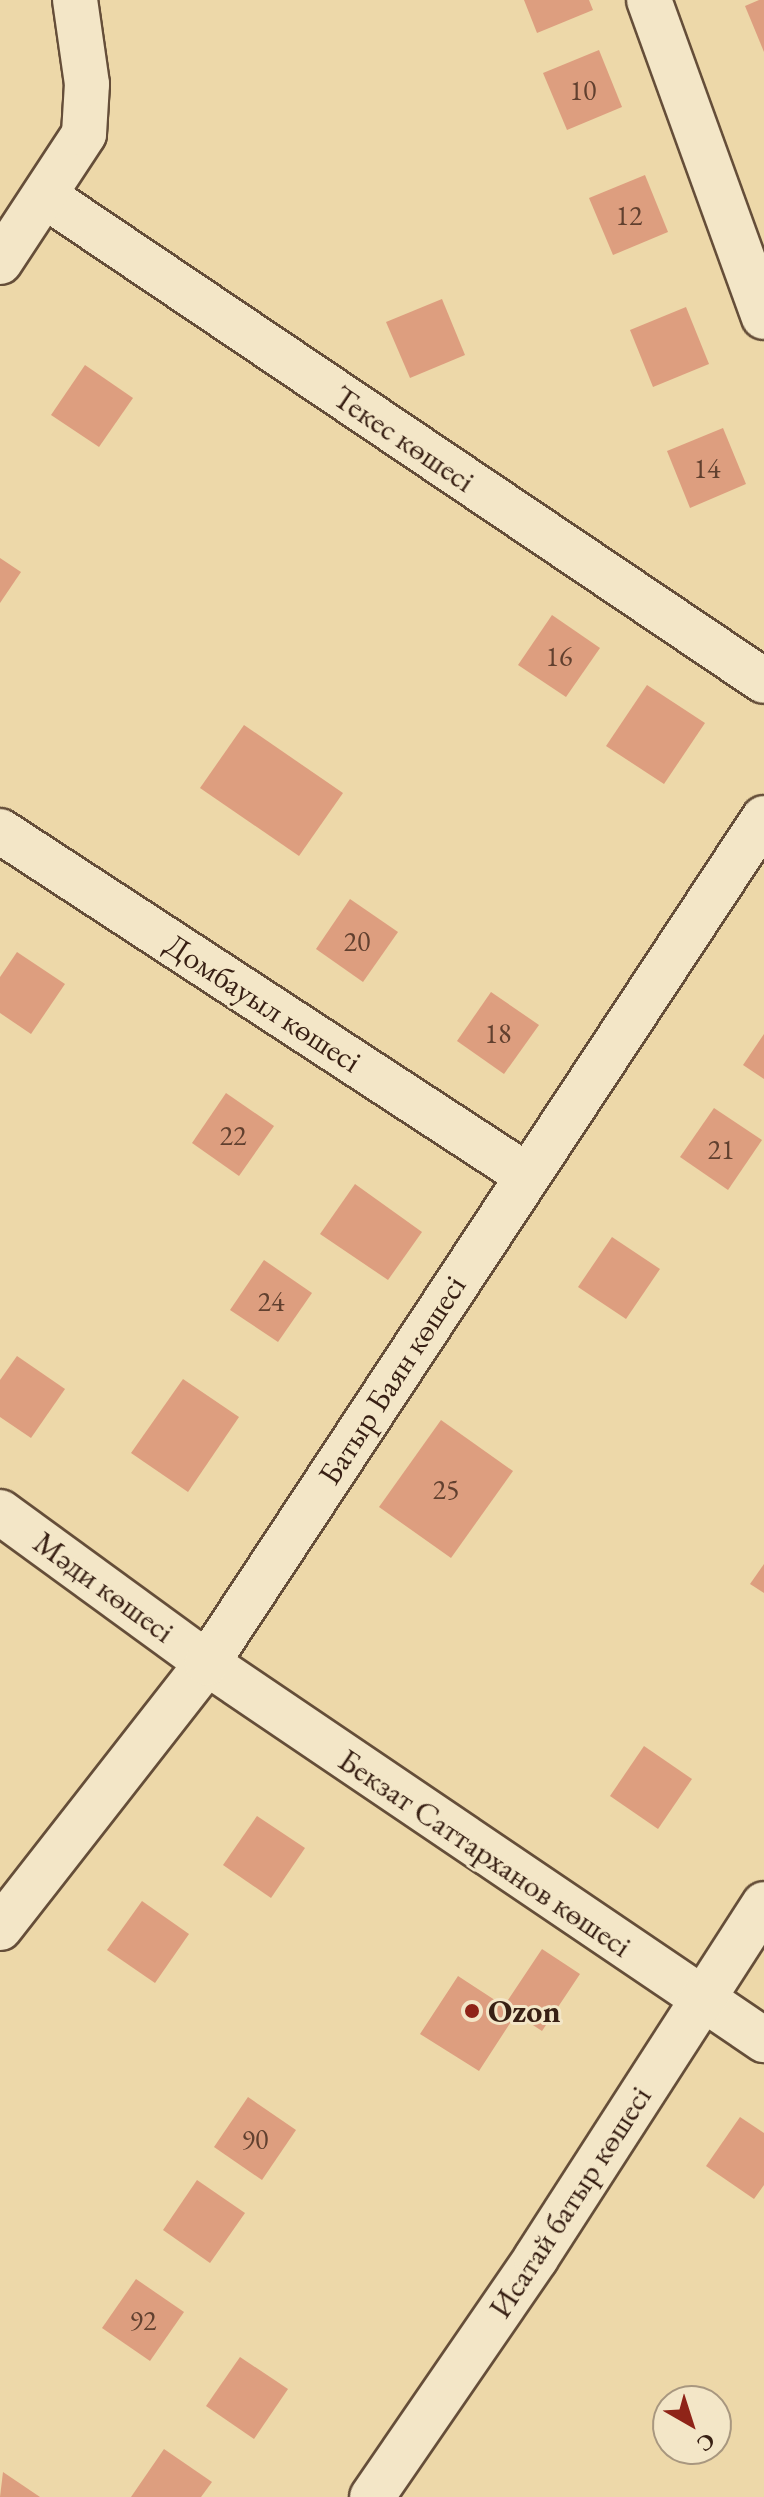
<!DOCTYPE html>
<html>
<head>
<meta charset="utf-8">
<style>
	body { margin:0 }
	#map { position:relative; width:764px; height:2497px; overflow:hidden; background:#edd8a9; font-family:"EB Garamond",serif }
	div>[style] { position:absolute }
	.building>* { inset:0; background:#dd9e7f }
	.roads { filter:drop-shadow(2px 0 #654e39) drop-shadow(-2px 0 #654e39) drop-shadow(0 2px #654e39) drop-shadow(0 -2px #654e39) }
	.minor>* { height:44px; margin:-22px; padding:0 22px; transform-origin:22px; border-radius:22px; background:#f3e6c7 }
	.dots>* { width:22px; height:22px; translate:-50% -50%; box-sizing:border-box; border:4px solid #f3e6c7; border-radius:50% }
	span { translate:-50% -50%; white-space:nowrap; text-align:center; line-height:1.15; -webkit-text-stroke:6px #f3e6c7; paint-order:stroke }
	.number-label { font-size:28px; color:#61402f }
	.number-label span { -webkit-text-stroke-width:0 }
	.street-label { font-size:32px; color:#382014 }
	.poi-label { font-size:32px; color:#382014; font-weight:700 }
	.left { translate:0 -50%; text-align:left }
	.north { position:absolute; left:652px; top:2385px; width:80px; height:80px; box-sizing:border-box; background:#f3e6c7; border:2px solid #a8977f; border-radius:50%; rotate:141deg; font-size:22px; font-weight:700; line-height:32px; text-align:center; color:#382014 }
	.north::after { content:''; display:block; margin:auto; width:28px; height:36px; background:#8f2418; clip-path:polygon(50% 0,100% 100%,50% 72%,0 100%) }
</style>
</head>
<body>
<div id="map">
	<div class="building">
		<i style="clip-path:polygon(524px 0,589px 0,593px 10px,537px 33px)"></i>
		<i style="clip-path:polygon(759px 0,764px 0,764px 52px,745px 6px)"></i>
		<i style="clip-path:polygon(599px 50px,622px 107px,567px 130px,543px 73px)"></i>
		<i style="clip-path:polygon(645px 175px,668px 232px,613px 255px,589px 198px)"></i>
		<i style="clip-path:polygon(442px 299px,465px 355px,410px 378px,386px 322px)"></i>
		<i style="clip-path:polygon(686px 307px,709px 364px,653px 387px,630px 330px)"></i>
		<i style="clip-path:polygon(85px 365px,133px 398px,99px 447px,51px 415px)"></i>
		<i style="clip-path:polygon(723px 428px,746px 484px,690px 508px,667px 451px)"></i>
		<i style="clip-path:polygon(0 558px,21px 572px,0 603px)"></i>
		<i style="clip-path:polygon(552px 615px,600px 648px,566px 697px,518px 665px)"></i>
		<i style="clip-path:polygon(647px 685px,705px 723px,664px 784px,606px 746px)"></i>
		<i style="clip-path:polygon(244px 725px,343px 793px,299px 856px,200px 788px)"></i>
		<i style="clip-path:polygon(350px 899px,398px 932px,363px 982px,316px 949px)"></i>
		<i style="clip-path:polygon(17px 952px,65px 984px,31px 1034px,0 1013px,0 977px)"></i>
		<i style="clip-path:polygon(491px 992px,539px 1025px,504px 1074px,457px 1041px)"></i>
		<i style="clip-path:polygon(764px 1034px,764px 1079px,743px 1065px)"></i>
		<i style="clip-path:polygon(226px 1093px,274px 1126px,239px 1176px,192px 1143px)"></i>
		<i style="clip-path:polygon(714px 1108px,762px 1140px,728px 1190px,680px 1157px)"></i>
		<i style="clip-path:polygon(355px 1184px,422px 1232px,388px 1280px,320px 1234px)"></i>
		<i style="clip-path:polygon(612px 1237px,660px 1269px,626px 1319px,578px 1287px)"></i>
		<i style="clip-path:polygon(264px 1260px,312px 1293px,278px 1342px,230px 1310px)"></i>
		<i style="clip-path:polygon(17px 1356px,65px 1389px,31px 1438px,0 1417px,0 1380px)"></i>
		<i style="clip-path:polygon(183px 1379px,239px 1417px,188px 1492px,131px 1453px)"></i>
		<i style="clip-path:polygon(441px 1420px,513px 1471px,451px 1558px,379px 1507px)"></i>
		<i style="clip-path:polygon(764px 1564px,764px 1593px,750px 1584px)"></i>
		<i style="clip-path:polygon(644px 1746px,692px 1779px,658px 1829px,610px 1796px)"></i>
		<i style="clip-path:polygon(257px 1816px,305px 1848px,271px 1898px,223px 1865px)"></i>
		<i style="clip-path:polygon(142px 1901px,189px 1934px,155px 1983px,107px 1950px)"></i>
		<i style="clip-path:polygon(542px 1949px,580px 1974px,542px 2031px,516px 2014px,479px 2071px,420px 2034px,458px 1976px,504px 2006px)"></i>
		<i style="clip-path:polygon(248px 2097px,296px 2130px,262px 2180px,214px 2147px)"></i>
		<i style="clip-path:polygon(740px 2117px,764px 2133px,764px 2185px,754px 2199px,706px 2166px)"></i>
		<i style="clip-path:polygon(197px 2180px,245px 2213px,210px 2263px,163px 2230px)"></i>
		<i style="clip-path:polygon(136px 2279px,184px 2312px,150px 2361px,102px 2328px)"></i>
		<i style="clip-path:polygon(240px 2357px,288px 2389px,254px 2439px,206px 2406px)"></i>
		<i style="clip-path:polygon(164px 2449px,212px 2482px,201px 2497px,131px 2497px)"></i>
		<i style="clip-path:polygon(3px 2472px,40px 2497px,0 2497px)"></i>
	</div>
	<div class="roads">
		<div class="minor">
			<i style="left:649px;top:0;width:337px;rotate:70.1deg"></i>
			<i style="left:45px;top:196px;width:867px;rotate:34deg"></i>
			<i style="left:0;top:262px;width:153px;rotate:-56.7deg"></i>
			<i style="left:84px;top:134px;width:50px;rotate:-86.6deg"></i>
			<i style="left:87px;top:84px;width:85px;rotate:-98.1deg"></i>
			<i style="left:0;top:831px;width:628px;rotate:33.18deg"></i>
			<i style="left:0;top:1512px;width:256px;rotate:36.1deg"></i>
			<i style="left:207px;top:1663px;width:673px;rotate:34.09deg"></i>
			<i style="left:0;top:1928px;width:336px;rotate:-52deg"></i>
			<i style="left:207px;top:1663px;width:1012px;rotate:-56.61deg"></i>
			<i style="left:372px;top:2497px;width:290px;rotate:-55.5deg"></i>
			<i style="left:536px;top:2258px;width:421px;rotate:-57.2deg"></i>
		</div>
	</div>
	<div class="dots">
		<i style="left:472px;top:2011px;background:#8f2418"></i>
	</div>
	<div class="number-label">
		<span style="left:583px;top:90px">10</span>
		<span style="left:629px;top:215px">12</span>
		<span style="left:707px;top:468px">14</span>
		<span style="left:559px;top:656px">16</span>
		<span style="left:357px;top:941px">20</span>
		<span style="left:498px;top:1033px">18</span>
		<span style="left:233px;top:1135px">22</span>
		<span style="left:721px;top:1149px">21</span>
		<span style="left:271px;top:1301px">24</span>
		<span style="left:446px;top:1489px">25</span>
		<span style="left:255px;top:2139px">90</span>
		<span style="left:143px;top:2320px">92</span>
	</div>
	<div class="street-label">
		<span style="left:404px;top:439px;rotate:34deg">Текес көшесі</span>
		<span style="left:263px;top:1003px;rotate:33deg">Домбауыл көшесі</span>
		<span style="left:392px;top:1380px;rotate:-57deg">Батыр Баян көшесі</span>
		<span style="left:104px;top:1587px;rotate:36deg">Мәди көшесі</span>
		<span style="left:485px;top:1853px;rotate:34deg">Бекзат Саттарханов көшесі</span>
		<span style="left:570px;top:2202px;rotate:-57deg">Исатай батыр көшесі</span>
	</div>
	<div class="poi-label">
		<span class="left" style="left:488px;top:2011px">Ozon</span>
	</div>
	<div class="north">С</div>
</div>
</body>
</html>
